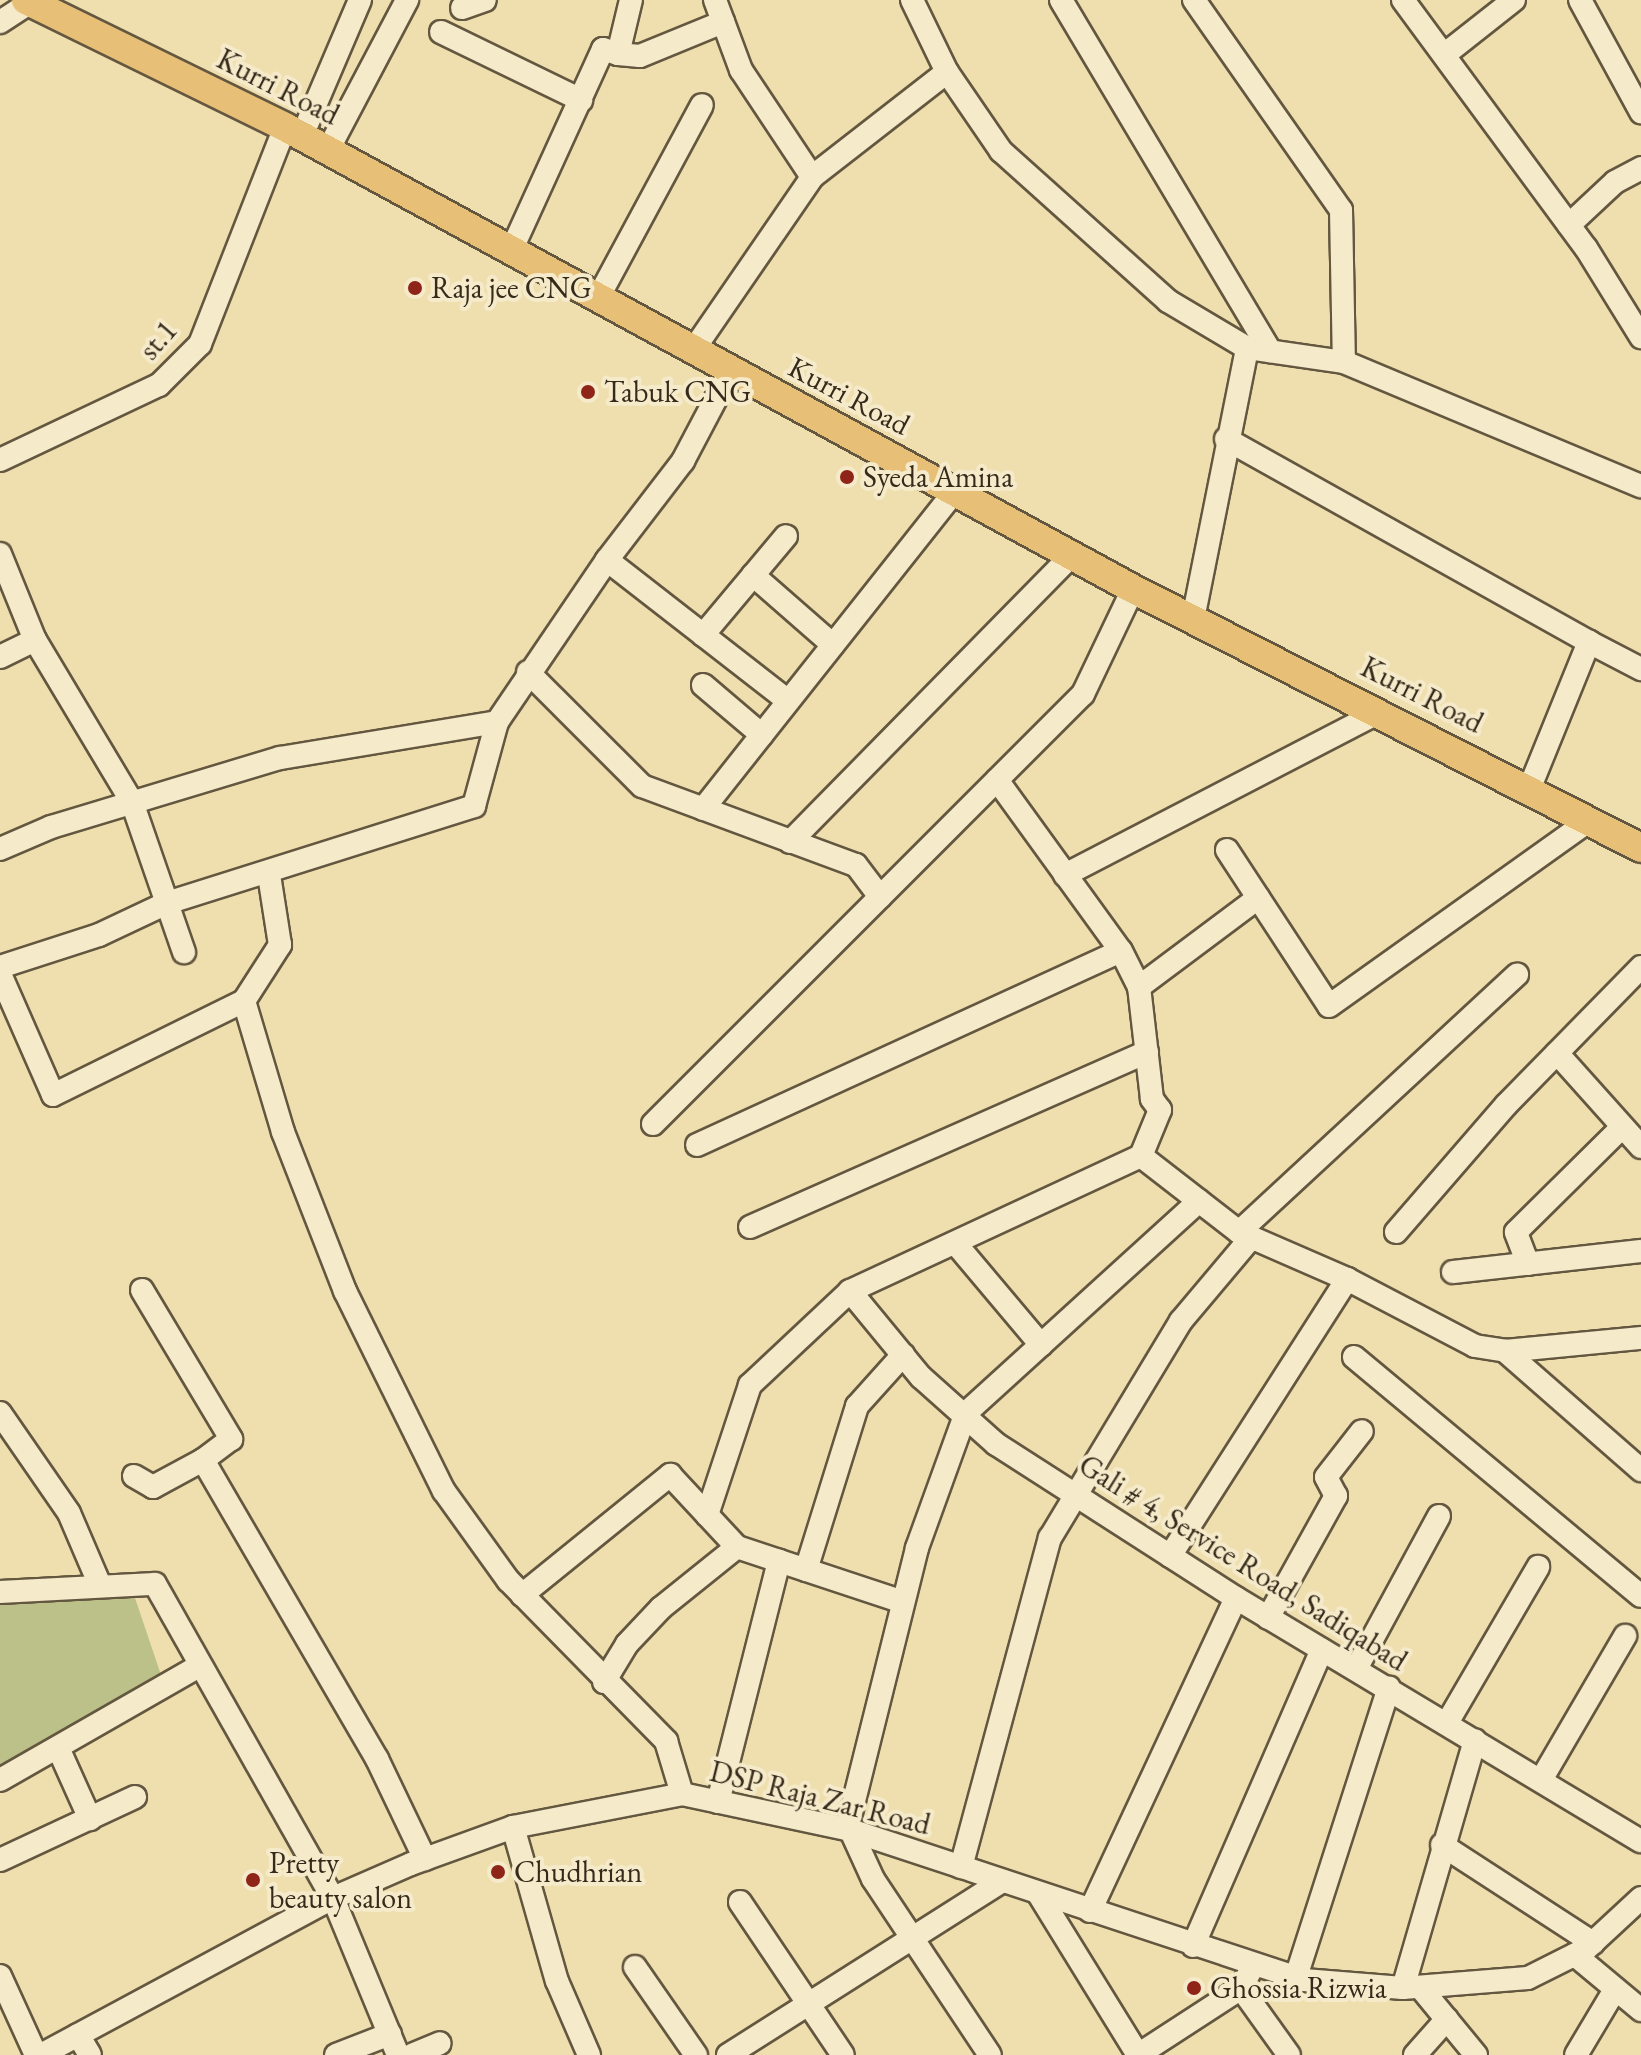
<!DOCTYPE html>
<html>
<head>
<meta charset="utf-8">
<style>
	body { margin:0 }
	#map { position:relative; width:1641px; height:2055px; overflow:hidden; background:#efdeae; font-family:"EB Garamond",serif }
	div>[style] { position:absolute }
	.green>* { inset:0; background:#bbc189 }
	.roads { filter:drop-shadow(2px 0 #645740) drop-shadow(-2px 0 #645740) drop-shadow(0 2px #645740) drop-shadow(0 -2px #645740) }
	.minor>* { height:22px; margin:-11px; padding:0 11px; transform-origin:11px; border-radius:11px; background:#f5eaca }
	.major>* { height:28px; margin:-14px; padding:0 14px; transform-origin:14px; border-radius:14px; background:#e8bf77 }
	.dots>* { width:22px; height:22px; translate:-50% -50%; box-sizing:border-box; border:4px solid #f5eaca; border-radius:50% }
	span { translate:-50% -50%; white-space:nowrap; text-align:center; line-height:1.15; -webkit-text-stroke:8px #f5eaca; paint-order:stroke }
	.street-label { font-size:30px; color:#362a1b }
	.poi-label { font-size:30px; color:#362a1b }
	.left { translate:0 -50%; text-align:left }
</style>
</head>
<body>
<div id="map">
	<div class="green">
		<i style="clip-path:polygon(133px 1592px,163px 1681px,0 1774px,0 1598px)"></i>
	</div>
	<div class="roads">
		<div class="minor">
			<i style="left:715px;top:0;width:75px;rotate:69.6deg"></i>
			<i style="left:741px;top:70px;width:128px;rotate:56.4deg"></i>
			<i style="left:912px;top:0;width:80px;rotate:64.1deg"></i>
			<i style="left:947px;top:72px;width:96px;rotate:55.6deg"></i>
			<i style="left:1001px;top:151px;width:224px;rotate:41.9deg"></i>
			<i style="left:1168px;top:301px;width:92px;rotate:30.7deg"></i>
			<i style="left:1061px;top:0;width:409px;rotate:59.2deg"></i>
			<i style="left:1194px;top:0;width:256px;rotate:55deg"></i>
			<i style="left:1341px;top:210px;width:152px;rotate:88.9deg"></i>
			<i style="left:1403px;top:0;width:308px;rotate:53.6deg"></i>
			<i style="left:1586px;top:248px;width:105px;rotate:58.3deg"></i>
			<i style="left:1580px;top:0;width:128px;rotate:61.4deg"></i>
			<i style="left:462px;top:8px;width:24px;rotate:-19deg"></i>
			<i style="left:0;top:22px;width:37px;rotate:-33deg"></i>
			<i style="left:441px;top:32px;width:156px;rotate:25.9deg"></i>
			<i style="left:618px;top:54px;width:22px;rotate:5deg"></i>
			<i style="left:640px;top:56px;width:90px;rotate:-22.3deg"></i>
			<i style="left:1444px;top:55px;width:89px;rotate:-38.2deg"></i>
			<i style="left:302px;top:136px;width:148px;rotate:-66.9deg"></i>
			<i style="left:328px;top:150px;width:170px;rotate:-62.2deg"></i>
			<i style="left:1569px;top:225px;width:63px;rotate:-43.1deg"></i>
			<i style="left:1615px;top:182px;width:30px;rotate:-28deg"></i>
			<i style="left:511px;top:251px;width:222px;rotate:-65.5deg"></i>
			<i style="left:603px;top:49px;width:16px;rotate:18deg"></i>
			<i style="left:618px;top:54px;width:56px;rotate:-76.5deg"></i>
			<i style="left:598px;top:298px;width:219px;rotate:-61.7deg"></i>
			<i style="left:694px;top:349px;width:209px;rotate:-55.5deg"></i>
			<i style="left:812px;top:177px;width:171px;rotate:-37.9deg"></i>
			<i style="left:1226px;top:439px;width:416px;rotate:29.2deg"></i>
			<i style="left:0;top:460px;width:176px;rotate:-25.3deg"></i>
			<i style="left:159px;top:385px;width:58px;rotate:-45deg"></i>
			<i style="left:200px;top:344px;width:233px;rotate:-68.6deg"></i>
			<i style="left:0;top:554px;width:93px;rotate:67.9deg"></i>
			<i style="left:35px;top:640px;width:189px;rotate:59.1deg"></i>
			<i style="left:132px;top:802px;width:159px;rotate:70.9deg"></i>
			<i style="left:607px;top:560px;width:229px;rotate:37.9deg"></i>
			<i style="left:753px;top:575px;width:106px;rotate:41.2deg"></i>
			<i style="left:1193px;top:619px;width:276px;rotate:-78.7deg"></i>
			<i style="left:1247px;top:348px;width:98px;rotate:8.2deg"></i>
			<i style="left:1344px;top:362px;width:322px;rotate:22.7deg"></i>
			<i style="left:703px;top:635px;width:129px;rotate:-50deg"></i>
			<i style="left:0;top:657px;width:39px;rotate:-26deg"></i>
			<i style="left:528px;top:672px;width:161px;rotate:45deg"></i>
			<i style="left:642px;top:786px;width:228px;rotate:20.3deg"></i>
			<i style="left:856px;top:865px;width:40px;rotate:53deg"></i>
			<i style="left:703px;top:685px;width:77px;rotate:40.3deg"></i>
			<i style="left:997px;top:780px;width:211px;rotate:54.1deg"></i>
			<i style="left:1121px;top:951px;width:40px;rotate:63.4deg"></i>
			<i style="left:1139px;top:987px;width:149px;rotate:-36.8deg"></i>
			<i style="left:1530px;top:787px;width:157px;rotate:-67.9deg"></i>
			<i style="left:1589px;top:642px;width:59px;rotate:27.4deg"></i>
			<i style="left:703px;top:809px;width:407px;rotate:-51.6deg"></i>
			<i style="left:790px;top:842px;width:402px;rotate:-45.5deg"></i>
			<i style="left:0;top:849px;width:56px;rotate:-23.3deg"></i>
			<i style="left:51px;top:827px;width:239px;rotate:-16.8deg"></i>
			<i style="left:280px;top:758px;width:220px;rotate:-9.4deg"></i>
			<i style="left:1227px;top:850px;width:186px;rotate:56.8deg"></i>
			<i style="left:1329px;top:1006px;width:320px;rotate:-35.5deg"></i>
			<i style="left:1065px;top:875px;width:354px;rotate:-27.4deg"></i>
			<i style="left:0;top:967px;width:104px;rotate:-17.9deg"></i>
			<i style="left:99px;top:935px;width:75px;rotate:-25.2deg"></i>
			<i style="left:167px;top:903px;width:322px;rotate:-17.5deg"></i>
			<i style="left:474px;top:806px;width:87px;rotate:-74.7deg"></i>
			<i style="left:497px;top:722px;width:196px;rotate:-55.8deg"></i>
			<i style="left:607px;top:560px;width:125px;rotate:-52.5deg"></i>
			<i style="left:683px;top:461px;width:101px;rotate:-62.2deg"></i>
			<i style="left:0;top:974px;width:132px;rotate:66.3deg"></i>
			<i style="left:53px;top:1095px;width:213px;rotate:-26.2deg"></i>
			<i style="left:244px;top:1001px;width:67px;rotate:-57.3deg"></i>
			<i style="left:280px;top:945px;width:71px;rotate:-98.9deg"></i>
			<i style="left:244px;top:1001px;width:137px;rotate:73.4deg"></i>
			<i style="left:283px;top:1132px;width:171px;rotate:68.7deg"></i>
			<i style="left:345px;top:1291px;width:223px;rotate:63.7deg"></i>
			<i style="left:444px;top:1491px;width:110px;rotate:54.3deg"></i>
			<i style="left:508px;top:1580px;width:226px;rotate:45.5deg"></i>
			<i style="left:666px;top:1741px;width:55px;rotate:73.2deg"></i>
			<i style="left:1557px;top:1053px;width:126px;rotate:48.2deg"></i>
			<i style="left:653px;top:1124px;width:608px;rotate:-45deg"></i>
			<i style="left:1083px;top:694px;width:116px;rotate:-64.5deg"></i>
			<i style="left:697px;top:1145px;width:466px;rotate:-24.6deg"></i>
			<i style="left:1141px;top:1156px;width:124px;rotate:37.8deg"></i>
			<i style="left:1239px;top:1232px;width:118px;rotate:23.5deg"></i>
			<i style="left:750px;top:1227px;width:434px;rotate:-23.8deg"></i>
			<i style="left:1239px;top:1232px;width:379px;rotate:-42.8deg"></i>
			<i style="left:1396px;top:1232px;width:168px;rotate:-49.1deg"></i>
			<i style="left:1506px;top:1105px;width:193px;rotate:-45.6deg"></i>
			<i style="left:956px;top:1244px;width:132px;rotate:49.9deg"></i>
			<i style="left:1528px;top:1264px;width:34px;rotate:-111deg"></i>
			<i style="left:1516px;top:1232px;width:149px;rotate:-44.7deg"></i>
			<i style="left:1453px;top:1272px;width:189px;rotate:-6.4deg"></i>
			<i style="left:142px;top:1290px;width:174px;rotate:59.1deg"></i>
			<i style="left:231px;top:1439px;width:35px;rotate:143deg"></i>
			<i style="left:203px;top:1460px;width:346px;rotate:59.8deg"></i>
			<i style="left:377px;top:1759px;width:111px;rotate:64.4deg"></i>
			<i style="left:850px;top:1291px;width:112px;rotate:50.5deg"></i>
			<i style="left:921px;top:1377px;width:101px;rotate:41.8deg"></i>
			<i style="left:996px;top:1444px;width:285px;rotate:32.7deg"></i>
			<i style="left:1236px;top:1598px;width:472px;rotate:31deg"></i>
			<i style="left:1505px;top:1351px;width:137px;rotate:-5.5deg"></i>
			<i style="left:1354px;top:1357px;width:373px;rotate:39.8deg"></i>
			<i style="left:0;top:1413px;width:121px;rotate:55.4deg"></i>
			<i style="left:69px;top:1513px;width:76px;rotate:66.8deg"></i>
			<i style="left:134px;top:1476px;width:22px;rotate:30deg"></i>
			<i style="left:153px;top:1487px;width:57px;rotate:-28.4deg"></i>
			<i style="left:707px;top:1515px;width:137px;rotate:-71.7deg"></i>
			<i style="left:750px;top:1385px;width:137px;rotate:-43.2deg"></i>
			<i style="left:850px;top:1291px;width:321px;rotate:-24.9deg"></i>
			<i style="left:1141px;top:1156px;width:50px;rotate:-67.6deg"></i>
			<i style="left:1160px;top:1110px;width:14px;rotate:-126deg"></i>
			<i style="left:1152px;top:1099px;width:113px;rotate:-96.6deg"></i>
			<i style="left:1170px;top:1556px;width:329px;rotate:-57.4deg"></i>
			<i style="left:1347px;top:1279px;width:144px;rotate:27.6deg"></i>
			<i style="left:1475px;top:1346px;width:30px;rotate:9deg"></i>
			<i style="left:1505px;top:1351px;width:181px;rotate:41.2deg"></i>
			<i style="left:806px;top:1570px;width:172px;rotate:-72.7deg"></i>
			<i style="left:857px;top:1406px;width:69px;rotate:-48deg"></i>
			<i style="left:0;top:1592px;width:155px;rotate:-3deg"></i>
			<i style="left:155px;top:1584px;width:361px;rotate:60.5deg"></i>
			<i style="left:333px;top:1898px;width:170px;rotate:67.5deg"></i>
			<i style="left:522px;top:1595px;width:191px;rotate:-39deg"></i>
			<i style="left:670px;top:1475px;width:98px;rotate:47.1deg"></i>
			<i style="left:737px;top:1547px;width:175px;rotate:18.3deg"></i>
			<i style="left:1268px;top:1618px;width:140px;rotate:-60.9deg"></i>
			<i style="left:1336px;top:1496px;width:21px;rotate:-118deg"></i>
			<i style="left:1326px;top:1477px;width:58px;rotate:-52deg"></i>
			<i style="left:1356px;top:1669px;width:174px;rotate:-61.5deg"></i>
			<i style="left:604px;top:1682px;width:44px;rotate:-58.8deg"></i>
			<i style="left:627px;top:1644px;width:50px;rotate:-46.6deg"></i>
			<i style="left:661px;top:1608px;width:97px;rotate:-38.8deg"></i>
			<i style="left:1447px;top:1723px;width:181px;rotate:-59.7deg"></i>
			<i style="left:59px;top:1750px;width:76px;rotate:65.8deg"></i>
			<i style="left:0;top:1780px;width:229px;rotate:-29.8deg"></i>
			<i style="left:1541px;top:1780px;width:167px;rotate:-59.7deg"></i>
			<i style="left:718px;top:1802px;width:249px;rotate:-75.8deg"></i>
			<i style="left:513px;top:1827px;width:160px;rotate:74.1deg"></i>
			<i style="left:557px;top:1981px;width:81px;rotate:66.6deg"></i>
			<i style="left:847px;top:1829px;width:290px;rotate:-76deg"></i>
			<i style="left:917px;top:1548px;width:144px;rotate:-70.1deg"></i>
			<i style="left:966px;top:1413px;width:315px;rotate:-42.3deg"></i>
			<i style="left:851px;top:1831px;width:53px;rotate:65.4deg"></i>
			<i style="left:873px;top:1879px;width:211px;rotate:56.4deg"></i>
			<i style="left:1442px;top:1845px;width:180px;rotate:33deg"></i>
			<i style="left:0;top:1860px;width:149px;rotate:-25deg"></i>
			<i style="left:961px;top:1867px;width:341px;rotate:-74.9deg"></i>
			<i style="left:1050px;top:1538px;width:253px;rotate:-58.9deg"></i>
			<i style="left:1181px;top:1321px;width:109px;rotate:-49.9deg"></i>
			<i style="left:1038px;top:1893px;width:190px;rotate:58.3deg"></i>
			<i style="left:1138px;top:2055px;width:123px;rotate:-33deg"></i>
			<i style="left:1241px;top:1988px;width:26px;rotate:-61deg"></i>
			<i style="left:740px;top:1902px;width:184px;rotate:56.1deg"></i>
			<i style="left:1090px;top:1911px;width:345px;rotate:-65deg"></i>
			<i style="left:1193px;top:1946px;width:323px;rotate:-66.5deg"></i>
			<i style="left:1575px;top:1955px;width:86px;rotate:39.8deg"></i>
			<i style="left:635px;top:1967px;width:107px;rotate:55.3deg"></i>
			<i style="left:0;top:1976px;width:87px;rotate:65.5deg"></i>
			<i style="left:1296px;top:1977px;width:304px;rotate:-72.2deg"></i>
			<i style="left:1420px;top:1987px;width:88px;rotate:50.5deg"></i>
			<i style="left:1241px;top:1988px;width:82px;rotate:54.4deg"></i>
			<i style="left:1403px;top:1988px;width:258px;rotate:-73.8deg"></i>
			<i style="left:78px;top:2035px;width:23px;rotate:59deg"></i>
			<i style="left:41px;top:2055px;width:332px;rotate:-28.3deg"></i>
			<i style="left:333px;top:1898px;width:85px;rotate:-23.6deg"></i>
			<i style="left:411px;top:1864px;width:109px;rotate:-19.9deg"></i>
			<i style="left:513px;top:1827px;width:172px;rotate:-11deg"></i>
			<i style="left:682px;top:1794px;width:169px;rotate:12deg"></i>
			<i style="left:847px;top:1829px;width:481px;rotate:18.3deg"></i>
			<i style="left:1304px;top:1980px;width:99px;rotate:4.6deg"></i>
			<i style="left:1403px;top:1988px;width:125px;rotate:-4.6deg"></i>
			<i style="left:1528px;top:1978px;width:65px;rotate:-26.6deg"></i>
			<i style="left:1586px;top:1949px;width:75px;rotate:-42.8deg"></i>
			<i style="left:336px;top:2055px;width:58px;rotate:-21.3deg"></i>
			<i style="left:412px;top:2055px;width:30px;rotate:-23deg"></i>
			<i style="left:728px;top:2055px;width:325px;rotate:-32.4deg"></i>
			<i style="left:1415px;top:2055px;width:48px;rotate:-48.4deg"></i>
			<i style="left:1576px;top:2055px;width:72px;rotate:-59.2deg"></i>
		</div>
		<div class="major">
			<i style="left:26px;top:0;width:288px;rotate:26.1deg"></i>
			<i style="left:285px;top:127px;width:966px;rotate:28.58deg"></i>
			<i style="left:1133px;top:589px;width:570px;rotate:27.01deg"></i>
		</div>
	</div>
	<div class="dots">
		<i style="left:415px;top:288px;background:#8f2418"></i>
		<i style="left:588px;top:392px;background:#8f2418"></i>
		<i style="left:847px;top:477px;background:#8f2418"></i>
		<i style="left:498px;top:1872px;background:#8f2418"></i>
		<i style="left:253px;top:1880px;background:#8f2418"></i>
		<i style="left:1194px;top:1988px;background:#8f2418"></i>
	</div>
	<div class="street-label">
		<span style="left:278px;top:87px;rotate:27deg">Kurri Road</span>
		<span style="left:158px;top:340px;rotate:-49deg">st.1</span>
		<span style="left:849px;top:396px;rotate:28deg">Kurri Road</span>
		<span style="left:1422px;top:695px;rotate:27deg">Kurri Road</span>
		<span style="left:1243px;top:1563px;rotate:32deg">Gali # 4, Service Road, Sadiqabad</span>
		<span style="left:820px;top:1798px;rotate:14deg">DSP Raja Zar Road</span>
	</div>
	<div class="poi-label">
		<span class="left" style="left:431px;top:288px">Raja jee CNG</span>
		<span class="left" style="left:604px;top:392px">Tabuk CNG</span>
		<span class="left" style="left:863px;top:477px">Syeda Amina</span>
		<span class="left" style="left:269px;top:1880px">Pretty<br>beauty salon</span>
		<span class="left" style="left:514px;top:1872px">Chudhrian</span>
		<span class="left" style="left:1210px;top:1988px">Ghossia Rizwia</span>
	</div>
</div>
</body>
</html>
